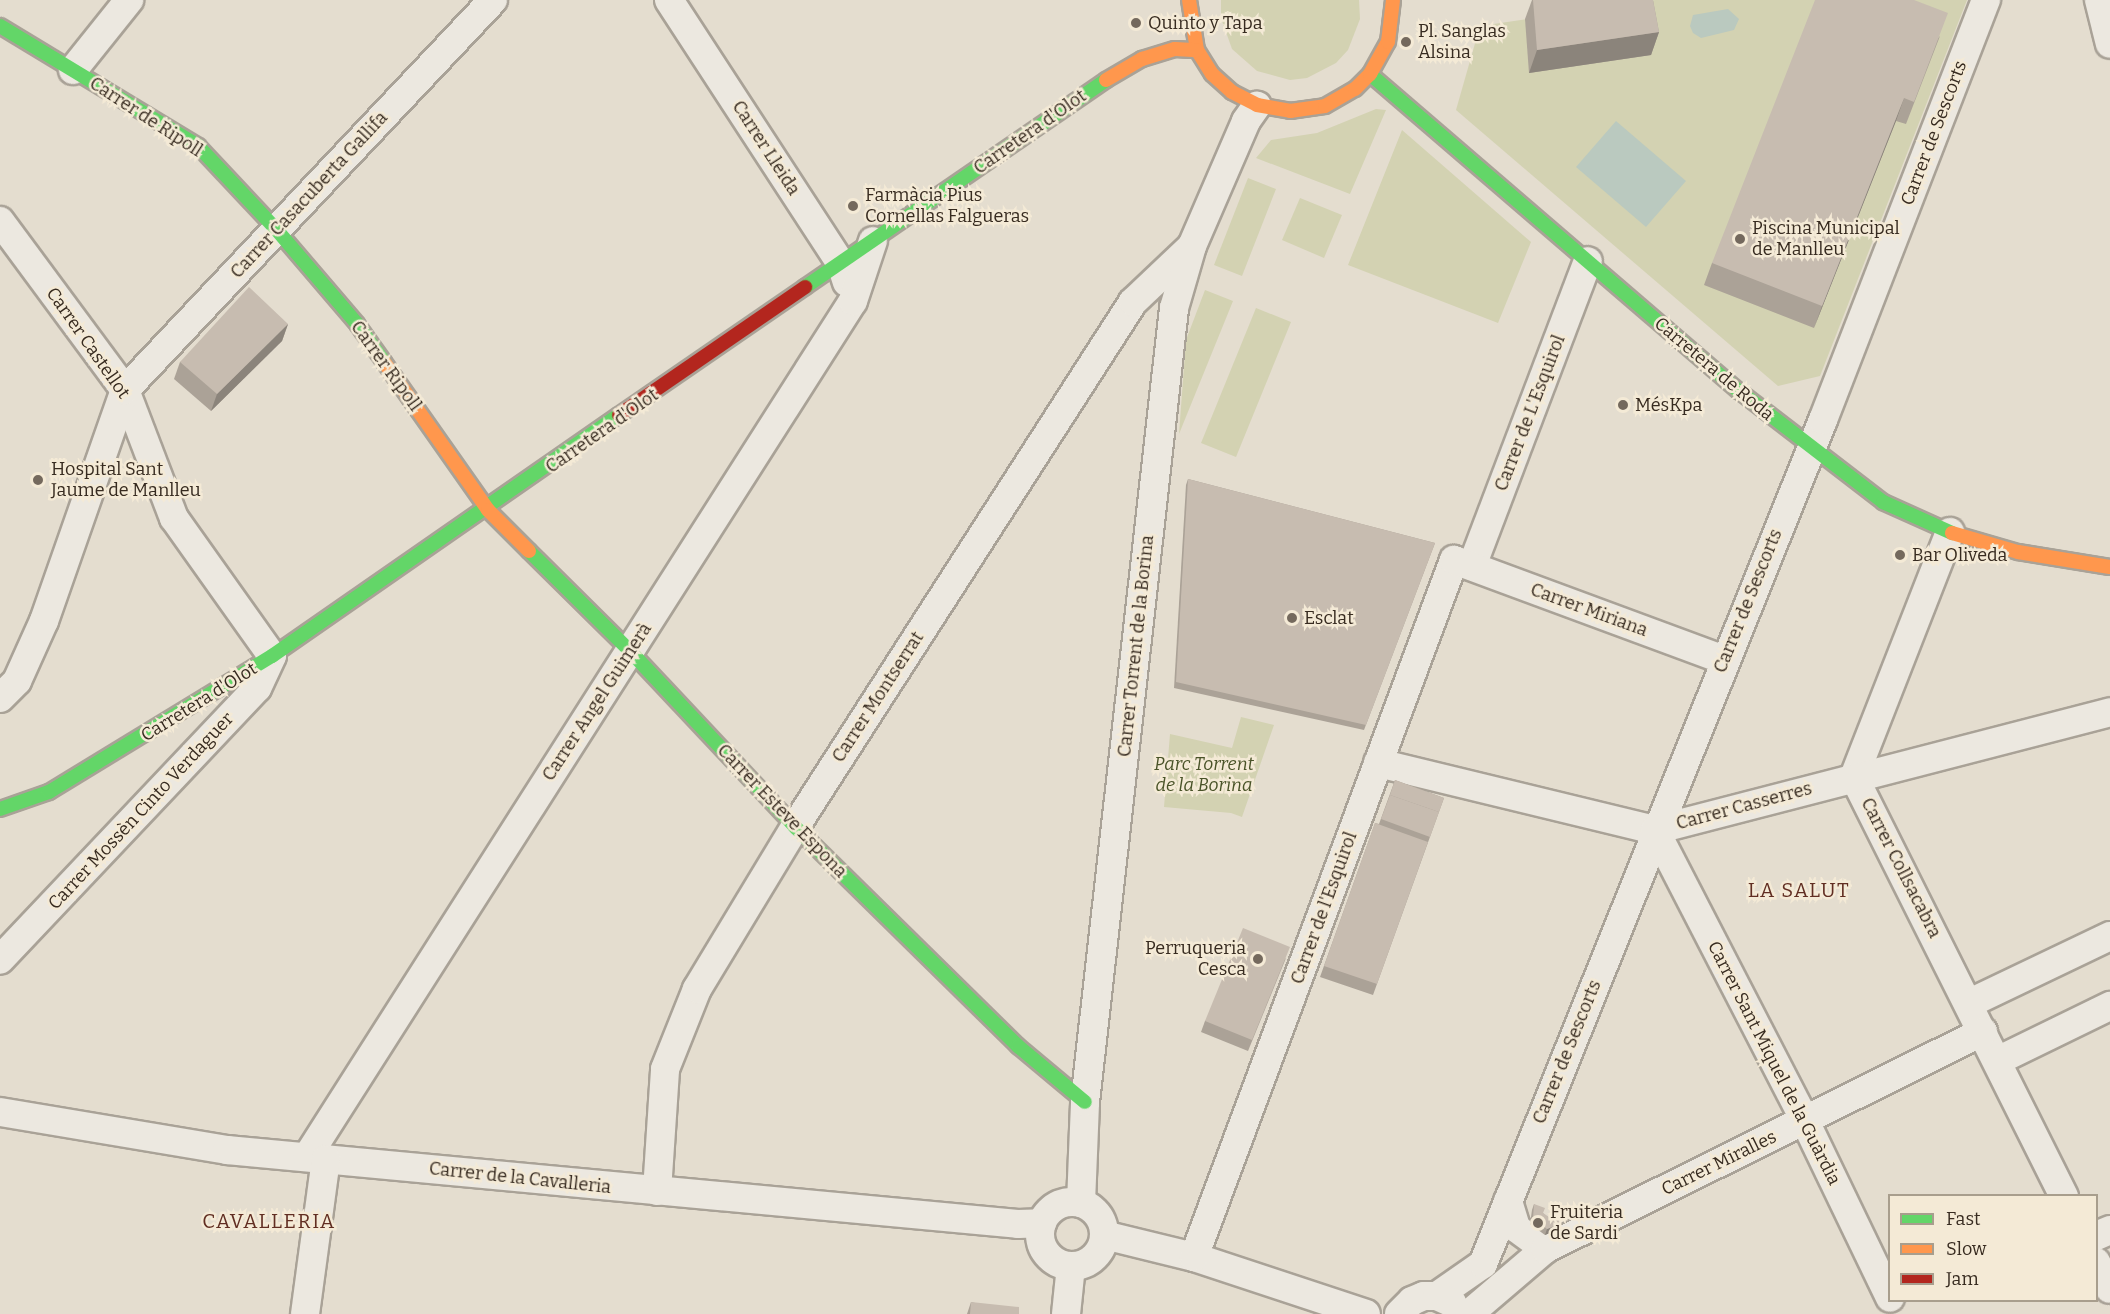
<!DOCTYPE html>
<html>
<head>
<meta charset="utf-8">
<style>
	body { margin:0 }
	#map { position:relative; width:2110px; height:1314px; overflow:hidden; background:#e4ddcf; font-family:Bitter,serif }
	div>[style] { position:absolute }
	.green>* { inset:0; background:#d3d2b2 }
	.water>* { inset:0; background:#bac9bf }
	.roads { filter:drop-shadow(2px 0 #a9a297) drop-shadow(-2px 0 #a9a297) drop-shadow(0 2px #a9a297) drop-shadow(0 -2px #a9a297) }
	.street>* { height:28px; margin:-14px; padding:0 14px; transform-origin:14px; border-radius:14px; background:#ece8e0 }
	.street>.ring { margin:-14px; padding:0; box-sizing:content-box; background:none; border:28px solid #ece8e0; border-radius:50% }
	.fast>* { height:14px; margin:-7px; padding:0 7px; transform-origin:7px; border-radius:7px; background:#63d668 }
	.slow>* { height:14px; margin:-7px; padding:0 7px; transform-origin:7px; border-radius:7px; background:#ff974d }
	.jam>* { height:14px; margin:-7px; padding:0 7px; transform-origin:7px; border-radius:7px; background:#b3261e }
	.wall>* { inset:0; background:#aba297 }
	.shaded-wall>* { inset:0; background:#8b847b }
	.building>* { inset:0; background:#c7bcb0 }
	.dots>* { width:16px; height:16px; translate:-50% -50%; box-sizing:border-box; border:3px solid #f4ead6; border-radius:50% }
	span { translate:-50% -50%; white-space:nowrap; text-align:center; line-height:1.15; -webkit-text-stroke:5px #f4ead6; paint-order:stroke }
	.poi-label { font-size:18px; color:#372b20 }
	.left { translate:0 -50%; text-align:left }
	.right { translate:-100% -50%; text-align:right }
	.street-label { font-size:18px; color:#372b20 }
	.park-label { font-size:18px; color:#495328; font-style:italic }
	.neighbourhood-label { font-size:20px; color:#612e22; letter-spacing:1.5px }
	.legend { position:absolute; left:1888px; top:1194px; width:210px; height:108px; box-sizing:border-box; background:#f4ead6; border:2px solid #a89e8d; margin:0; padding:8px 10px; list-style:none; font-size:18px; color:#372b20 }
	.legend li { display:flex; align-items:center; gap:12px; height:30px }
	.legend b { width:30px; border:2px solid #a89e8d }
</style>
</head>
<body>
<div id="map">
	<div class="green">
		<i style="clip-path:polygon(1221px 0,1359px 0,1360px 19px,1348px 50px,1336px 63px,1307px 78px,1290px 80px,1257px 71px,1232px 49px,1221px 18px)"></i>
		<i style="clip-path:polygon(1655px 0,1967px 0,1820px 376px,1778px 386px,1456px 110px,1480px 26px)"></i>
		<i style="clip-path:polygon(1376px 109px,1386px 110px,1350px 194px,1256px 158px,1271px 140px,1317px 133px)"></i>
		<i style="clip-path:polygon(1402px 130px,1531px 242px,1498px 323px,1348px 265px)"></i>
		<i style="clip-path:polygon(1248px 178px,1276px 189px,1242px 276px,1214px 265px)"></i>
		<i style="clip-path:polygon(1300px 198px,1342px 215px,1324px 258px,1282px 240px)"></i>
		<i style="clip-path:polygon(1205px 290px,1233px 301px,1179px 434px,1186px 340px)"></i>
		<i style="clip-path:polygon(1256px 308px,1291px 322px,1236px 457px,1201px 443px)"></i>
		<i style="clip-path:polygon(1241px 717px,1274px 725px,1242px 817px,1231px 813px,1164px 807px,1170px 734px,1232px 748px)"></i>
	</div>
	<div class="water">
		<i style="clip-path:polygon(1728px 9px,1739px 19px,1734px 30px,1701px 38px,1693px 33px,1690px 26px,1693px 15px)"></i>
		<i style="clip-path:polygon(1616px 121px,1686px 181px,1646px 227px,1576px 167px)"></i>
	</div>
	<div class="roads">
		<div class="street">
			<i style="left:669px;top:0;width:315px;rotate:56.9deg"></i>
			<i style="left:841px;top:264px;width:19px;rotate:72deg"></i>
			<i style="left:2099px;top:0;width:45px;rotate:76deg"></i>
			<i style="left:73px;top:70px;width:90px;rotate:-51.3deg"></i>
			<i style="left:0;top:221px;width:210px;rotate:53.5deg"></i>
			<i style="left:125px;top:390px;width:137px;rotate:69.1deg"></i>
			<i style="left:174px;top:518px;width:169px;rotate:54.6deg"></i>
			<i style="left:272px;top:656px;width:35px;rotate:115deg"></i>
			<i style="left:257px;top:688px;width:374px;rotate:133.4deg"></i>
			<i style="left:1950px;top:532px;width:263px;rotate:111.4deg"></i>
			<i style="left:1854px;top:777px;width:469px;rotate:63.4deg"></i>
			<i style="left:1472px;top:566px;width:326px;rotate:-69.2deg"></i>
			<i style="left:0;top:698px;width:24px;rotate:-45deg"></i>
			<i style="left:17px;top:681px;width:66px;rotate:-65.8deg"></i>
			<i style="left:44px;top:621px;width:245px;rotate:-70.7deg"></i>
			<i style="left:125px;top:390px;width:536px;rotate:-46.66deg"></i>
			<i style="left:1378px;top:763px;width:285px;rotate:13.6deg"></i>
			<i style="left:1655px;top:830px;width:470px;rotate:-14.5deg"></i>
			<i style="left:1655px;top:830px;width:327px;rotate:62.7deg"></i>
			<i style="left:1805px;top:1121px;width:196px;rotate:64.3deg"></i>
			<i style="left:1970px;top:1003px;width:155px;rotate:-25.6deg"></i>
			<i style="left:1997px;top:1061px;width:126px;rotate:-26deg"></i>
			<i style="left:0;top:1112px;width:230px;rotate:9.5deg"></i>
			<i style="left:227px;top:1150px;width:794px;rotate:5.34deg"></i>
			<i style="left:1018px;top:1224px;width:24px;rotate:-2deg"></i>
			<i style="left:307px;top:1157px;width:1015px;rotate:-57.47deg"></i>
			<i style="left:853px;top:301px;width:63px;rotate:-71.6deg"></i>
			<i style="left:657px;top:1191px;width:122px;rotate:-86.2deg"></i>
			<i style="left:665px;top:1069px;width:86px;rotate:-68.2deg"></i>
			<i style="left:697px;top:989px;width:189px;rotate:-58.8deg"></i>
			<i style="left:795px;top:827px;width:624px;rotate:-57.23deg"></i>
			<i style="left:1133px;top:302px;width:80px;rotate:-43.5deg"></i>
			<i style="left:1508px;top:1201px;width:28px;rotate:73deg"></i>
			<i style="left:1516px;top:1228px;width:36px;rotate:36deg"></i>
			<i class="ring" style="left:1040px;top:1202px;width:36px;height:36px"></i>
			<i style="left:1081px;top:1203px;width:101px;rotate:-87.7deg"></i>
			<i style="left:1085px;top:1102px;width:799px;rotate:-83.6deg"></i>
			<i style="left:1174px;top:308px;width:65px;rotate:-73.8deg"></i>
			<i style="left:1192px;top:246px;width:136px;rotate:-66.6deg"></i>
			<i style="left:1246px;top:121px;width:19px;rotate:-55deg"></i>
			<i style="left:1104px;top:1235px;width:93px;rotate:13.7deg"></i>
			<i style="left:1194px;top:1257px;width:181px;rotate:18.3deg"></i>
			<i style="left:2096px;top:1236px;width:15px;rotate:-23deg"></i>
			<i style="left:1194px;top:1257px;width:744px;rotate:-69.54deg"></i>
			<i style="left:1454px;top:560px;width:289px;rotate:20.3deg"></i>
			<i style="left:2096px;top:1262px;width:30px;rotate:63deg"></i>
			<i style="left:1437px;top:1296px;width:56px;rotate:-34.8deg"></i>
			<i style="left:1483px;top:1264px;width:910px;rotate:-68.06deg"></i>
			<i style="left:1823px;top:420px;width:451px;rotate:-68.8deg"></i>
			<i style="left:305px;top:1314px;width:156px;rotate:-82.3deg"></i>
			<i style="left:1066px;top:1314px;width:48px;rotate:-84.1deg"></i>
			<i style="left:1399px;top:1314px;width:18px;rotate:-45deg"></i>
			<i style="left:1412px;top:1301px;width:13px;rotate:-23deg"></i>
			<i style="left:1424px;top:1296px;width:13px"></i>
			<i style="left:1437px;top:1296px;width:17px;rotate:25deg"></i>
			<i style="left:1469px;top:1314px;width:100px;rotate:-40.5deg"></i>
			<i style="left:1545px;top:1249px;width:489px;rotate:-26.4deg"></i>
		</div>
		<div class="fast">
			<i style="left:0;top:26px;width:232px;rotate:31.2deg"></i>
			<i style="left:198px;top:146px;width:114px;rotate:46.8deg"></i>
			<i style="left:276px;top:229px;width:125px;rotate:49.5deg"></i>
			<i style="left:357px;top:324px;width:47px;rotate:54.6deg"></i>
			<i style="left:1370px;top:74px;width:486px;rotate:40.7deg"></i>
			<i style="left:1739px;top:391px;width:182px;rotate:37.6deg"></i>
			<i style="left:1883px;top:502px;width:76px;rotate:24.2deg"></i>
			<i style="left:805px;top:287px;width:365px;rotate:-34.5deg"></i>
			<i style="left:529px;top:551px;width:142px;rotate:44.7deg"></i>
			<i style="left:630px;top:651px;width:241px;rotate:46.8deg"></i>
			<i style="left:795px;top:827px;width:313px;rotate:44.5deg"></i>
			<i style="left:1018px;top:1046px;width:87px;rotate:39.9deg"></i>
			<i style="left:0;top:809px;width:52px;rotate:-19.1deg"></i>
			<i style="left:49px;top:792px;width:261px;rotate:-31.4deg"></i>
			<i style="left:272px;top:656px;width:422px;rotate:-34.8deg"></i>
		</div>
		<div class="slow">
			<i style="left:1189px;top:0;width:51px;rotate:80.9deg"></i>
			<i style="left:1197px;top:50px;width:28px;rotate:58deg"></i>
			<i style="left:1212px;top:74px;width:27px;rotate:42deg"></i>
			<i style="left:1232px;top:92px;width:28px;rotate:27deg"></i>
			<i style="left:1257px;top:105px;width:34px;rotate:10deg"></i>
			<i style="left:1290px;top:111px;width:35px;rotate:-8deg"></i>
			<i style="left:1325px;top:106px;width:34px;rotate:-30deg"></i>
			<i style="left:1355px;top:89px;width:21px;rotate:-45deg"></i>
			<i style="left:1370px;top:74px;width:37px;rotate:-61deg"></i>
			<i style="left:1388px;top:42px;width:42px;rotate:-83.2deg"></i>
			<i style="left:1106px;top:80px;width:42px;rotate:-30.3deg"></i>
			<i style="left:1142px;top:59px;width:34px;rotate:-17deg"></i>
			<i style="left:1175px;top:49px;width:22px;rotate:3deg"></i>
			<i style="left:384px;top:362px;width:181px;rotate:54.9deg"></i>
			<i style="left:488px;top:510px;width:58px;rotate:45deg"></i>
			<i style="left:1952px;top:533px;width:69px;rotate:16.1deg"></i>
			<i style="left:2018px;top:552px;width:93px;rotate:9.3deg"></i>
		</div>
		<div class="jam">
			<i style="left:619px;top:415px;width:226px;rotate:-34.5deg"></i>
		</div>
	</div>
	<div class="wall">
		<i style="clip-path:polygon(1532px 0,1653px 0,1659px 32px,1651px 55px,1529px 73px,1525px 19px)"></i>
		<i style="clip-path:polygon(1940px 36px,1906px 124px,1896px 121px,1814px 328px,1704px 285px,1712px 263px)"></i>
		<i style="clip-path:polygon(288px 324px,282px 341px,211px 411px,174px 379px,180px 362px)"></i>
		<i style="clip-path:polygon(1188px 479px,1435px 543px,1364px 730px,1174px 688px,1186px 485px)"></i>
		<i style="clip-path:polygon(1395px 780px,1444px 798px,1373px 995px,1320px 977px,1375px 823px,1379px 824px)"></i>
		<i style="clip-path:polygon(1286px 958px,1248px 1051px,1201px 1032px,1205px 1021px)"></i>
		<i style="clip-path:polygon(1534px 1204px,1543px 1213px,1557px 1230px,1545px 1235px,1530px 1224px,1532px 1210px)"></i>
		<i style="clip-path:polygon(971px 1302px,1019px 1314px,967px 1314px)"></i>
	</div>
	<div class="shaded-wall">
		<i style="clip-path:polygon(1659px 32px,1651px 55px,1529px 73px,1537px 50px)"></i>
		<i style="clip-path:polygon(1904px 98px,1896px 121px,1814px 328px,1822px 306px)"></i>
		<i style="clip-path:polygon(288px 324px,282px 341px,211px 411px,217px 394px)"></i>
		<i style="clip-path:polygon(1560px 1224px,1557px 1230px,1545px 1235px,1547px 1229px)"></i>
	</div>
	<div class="building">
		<i style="clip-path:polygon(1533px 0,1653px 0,1659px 32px,1537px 50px)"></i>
		<i style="clip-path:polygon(1815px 0,1914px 0,1948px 13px,1914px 102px,1904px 98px,1822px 306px,1712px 263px)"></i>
		<i style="clip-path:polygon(249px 287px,288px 324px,217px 394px,180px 362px)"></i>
		<i style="clip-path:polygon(1188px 479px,1435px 543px,1366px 725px,1176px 682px)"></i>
		<i style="clip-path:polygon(1395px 780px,1444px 798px,1439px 812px,1390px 795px)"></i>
		<i style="clip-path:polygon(1390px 795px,1439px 812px,1430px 837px,1381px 819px)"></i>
		<i style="clip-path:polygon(1375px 823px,1428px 842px,1377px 984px,1324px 966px)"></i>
		<i style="clip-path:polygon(1243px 928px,1290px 947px,1252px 1040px,1205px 1021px)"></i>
		<i style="clip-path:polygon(1534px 1204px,1545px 1208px,1543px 1213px,1549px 1217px,1558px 1216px,1560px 1224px,1547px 1229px,1533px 1218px)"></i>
		<i style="clip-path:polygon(971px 1302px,1019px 1307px,1019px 1314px,970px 1314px)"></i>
	</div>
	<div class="dots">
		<i style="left:1136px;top:23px;background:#74695d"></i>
		<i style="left:1406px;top:42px;background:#74695d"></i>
		<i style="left:853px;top:206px;background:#74695d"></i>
		<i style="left:1740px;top:239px;background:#74695d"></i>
		<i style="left:1623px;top:405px;background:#74695d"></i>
		<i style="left:38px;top:480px;background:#74695d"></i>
		<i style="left:1900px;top:555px;background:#74695d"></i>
		<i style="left:1292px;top:618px;background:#74695d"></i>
		<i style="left:1258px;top:959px;background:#74695d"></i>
		<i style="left:1538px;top:1223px;background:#74695d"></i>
	</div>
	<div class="poi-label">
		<span class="left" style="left:1148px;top:23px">Quinto y Tapa</span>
		<span class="left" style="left:1418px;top:42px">Pl. Sanglas<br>Alsina</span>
		<span class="left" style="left:865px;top:206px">Farmàcia Pius<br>Cornellas Falgueras</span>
		<span class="left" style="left:1752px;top:239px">Piscina Municipal<br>de Manlleu</span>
		<span class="left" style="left:1635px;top:405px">MésKpa</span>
		<span class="left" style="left:51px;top:480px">Hospital Sant<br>Jaume de Manlleu</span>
		<span class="left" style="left:1912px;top:555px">Bar Oliveda</span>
		<span class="left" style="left:1304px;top:618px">Esclat</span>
		<span class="right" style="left:1246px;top:959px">Perruqueria<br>Cesca</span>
		<span class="left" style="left:1550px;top:1223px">Fruiteria<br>de Sardi</span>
	</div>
	<div class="street-label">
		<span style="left:146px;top:117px;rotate:33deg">Carrer de Ripoll</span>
		<span style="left:1030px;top:132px;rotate:-35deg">Carretera d'Olot</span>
		<span style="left:1934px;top:133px;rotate:-69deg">Carrer de Sescorts</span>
		<span style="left:766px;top:148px;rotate:57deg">Carrer Lleida</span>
		<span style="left:309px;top:195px;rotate:-47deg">Carrer Casacuberta Gallifa</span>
		<span style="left:88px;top:343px;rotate:55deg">Carrer Castellot</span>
		<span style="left:386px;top:366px;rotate:54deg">Carrer Ripoll</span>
		<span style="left:1714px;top:369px;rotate:40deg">Carretera de Roda</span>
		<span style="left:1530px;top:413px;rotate:-69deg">Carrer de L'Esquirol</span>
		<span style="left:602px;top:431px;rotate:-35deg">Carretera d'Olot</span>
		<span style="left:1748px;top:601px;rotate:-68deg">Carrer de Sescorts</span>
		<span style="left:1589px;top:610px;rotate:20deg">Carrer Miriana</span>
		<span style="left:1136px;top:646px;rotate:-84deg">Carrer Torrent de la Borina</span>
		<span style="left:878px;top:697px;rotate:-57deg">Carrer Montserrat</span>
		<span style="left:199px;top:702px;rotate:-32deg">Carretera d'Olot</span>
		<span style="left:597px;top:702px;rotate:-57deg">Carrer Angel Guimerà</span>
		<span style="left:1744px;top:806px;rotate:-15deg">Carrer Casserres</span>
		<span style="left:141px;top:811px;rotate:-47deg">Carrer Mossèn Cinto Verdaguer</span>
		<span style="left:782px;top:811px;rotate:46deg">Carrer Esteve Espona</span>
		<span style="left:1901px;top:868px;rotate:63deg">Carrer Collsacabra</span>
		<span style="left:1324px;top:908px;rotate:-70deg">Carrer de l'Esquirol</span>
		<span style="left:1567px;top:1052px;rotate:-68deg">Carrer de Sescorts</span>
		<span style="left:1774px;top:1063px;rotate:63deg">Carrer Sant Miquel de la Guàrdia</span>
		<span style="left:1719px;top:1163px;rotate:-26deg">Carrer Miralles</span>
		<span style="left:520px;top:1178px;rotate:6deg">Carrer de la Cavalleria</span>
	</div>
	<div class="park-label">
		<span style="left:1204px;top:775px">Parc Torrent<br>de la Borina</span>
	</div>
	<div class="neighbourhood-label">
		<span style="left:1799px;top:890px">LA SALUT</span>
		<span style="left:269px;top:1221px">CAVALLERIA</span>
	</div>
	<ul class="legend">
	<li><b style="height:8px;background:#63d668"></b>Fast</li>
	<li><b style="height:8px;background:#ff974d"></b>Slow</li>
	<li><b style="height:8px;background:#b3261e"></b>Jam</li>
	</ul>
</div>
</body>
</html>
